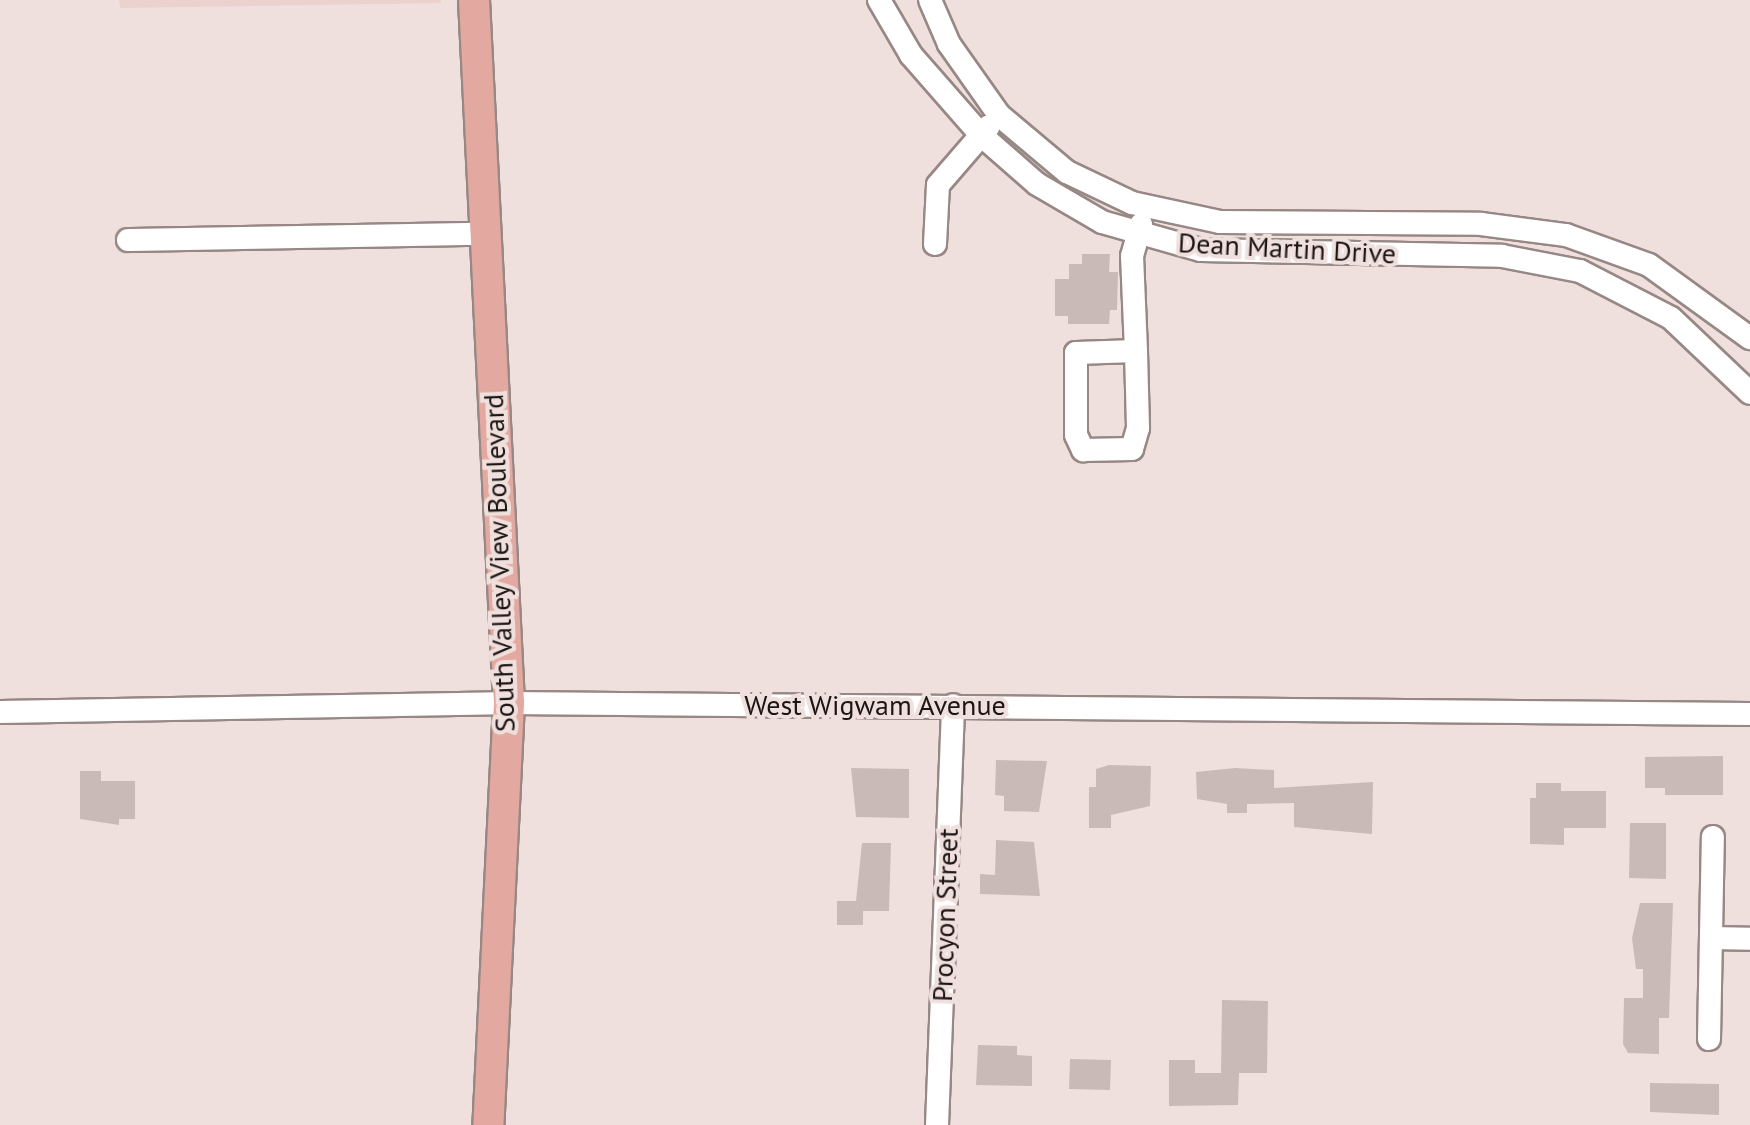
<!DOCTYPE html>
<html>
<head>
<meta charset="utf-8">
<style>
	body { margin:0 }
	#map { position:relative; width:1750px; height:1125px; overflow:hidden; background:#f0e0dd; font-family:"PT Sans",sans-serif }
	div>[style] { position:absolute }
	.built>* { inset:0; background:#ebd2ce }
	.building>* { inset:0; background:#cabab7 }
	.roads { filter:drop-shadow(2px 0 #978885) drop-shadow(-2px 0 #978885) drop-shadow(0 2px #978885) drop-shadow(0 -2px #978885) }
	.minor>* { height:22px; margin:-11px; padding:0 11px; transform-origin:11px; border-radius:11px; background:#fff }
	.major>* { height:30px; margin:-15px; padding:0 15px; transform-origin:15px; border-radius:15px; background:#e3a9a0 }
	span { translate:-50% -50%; white-space:nowrap; text-align:center; line-height:1.15; -webkit-text-stroke:8px #f0e0dd; paint-order:stroke }
	.street-label { font-size:28px; color:#1b1514 }
</style>
</head>
<body>
<div id="map">
	<div class="built">
		<i style="clip-path:polygon(119px 0,441px 0,441px 3px,120px 8px)"></i>
	</div>
	<div class="building">
		<i style="clip-path:polygon(1082px 254px,1110px 254px,1109px 272px,1118px 272px,1117px 310px,1110px 310px,1109px 324px,1068px 324px,1068px 316px,1055px 316px,1055px 279px,1069px 279px,1069px 264px,1082px 264px)"></i>
		<i style="clip-path:polygon(1723px 756px,1723px 795px,1665px 795px,1665px 788px,1645px 788px,1645px 757px)"></i>
		<i style="clip-path:polygon(996px 760px,1047px 761px,1039px 812px,1004px 811px,1004px 796px,995px 795px)"></i>
		<i style="clip-path:polygon(1109px 765px,1151px 766px,1150px 806px,1111px 815px,1111px 828px,1089px 828px,1089px 787px,1096px 787px,1096px 769px)"></i>
		<i style="clip-path:polygon(851px 768px,909px 769px,909px 818px,856px 817px)"></i>
		<i style="clip-path:polygon(1235px 768px,1274px 770px,1274px 788px,1373px 782px,1372px 834px,1294px 827px,1294px 803px,1247px 804px,1247px 813px,1227px 813px,1227px 804px,1197px 799px,1196px 772px)"></i>
		<i style="clip-path:polygon(80px 771px,101px 771px,101px 781px,135px 781px,135px 819px,119px 819px,119px 825px,80px 819px)"></i>
		<i style="clip-path:polygon(1536px 783px,1561px 783px,1561px 791px,1606px 791px,1606px 828px,1564px 828px,1564px 845px,1530px 844px,1530px 798px,1536px 798px)"></i>
		<i style="clip-path:polygon(1630px 823px,1666px 823px,1666px 879px,1629px 878px)"></i>
		<i style="clip-path:polygon(996px 840px,1034px 842px,1040px 896px,980px 894px,980px 874px,995px 875px)"></i>
		<i style="clip-path:polygon(862px 843px,891px 843px,889px 911px,863px 911px,863px 925px,837px 925px,837px 901px,856px 901px)"></i>
		<i style="clip-path:polygon(1640px 903px,1673px 903px,1669px 1018px,1659px 1018px,1659px 1054px,1628px 1053px,1623px 1044px,1624px 998px,1643px 998px,1643px 969px,1636px 969px,1632px 938px)"></i>
		<i style="clip-path:polygon(1222px 1000px,1268px 1001px,1267px 1073px,1239px 1073px,1238px 1105px,1169px 1106px,1169px 1060px,1195px 1060px,1195px 1073px,1221px 1073px)"></i>
		<i style="clip-path:polygon(978px 1045px,1017px 1046px,1017px 1055px,1032px 1056px,1032px 1086px,976px 1085px)"></i>
		<i style="clip-path:polygon(1070px 1059px,1111px 1060px,1110px 1090px,1069px 1089px)"></i>
		<i style="clip-path:polygon(1650px 1083px,1719px 1084px,1719px 1115px,1650px 1112px)"></i>
	</div>
	<div class="roads">
		<div class="minor">
			<i style="left:879px;top:0;width:64px;rotate:59.8deg"></i>
			<i style="left:911px;top:55px;width:106px;rotate:48.8deg"></i>
			<i style="left:981px;top:135px;width:74px;rotate:41.2deg"></i>
			<i style="left:1037px;top:184px;width:75px;rotate:30.3deg"></i>
			<i style="left:1102px;top:222px;width:103px;rotate:15.8deg"></i>
			<i style="left:1201px;top:250px;width:301px;rotate:1.1deg"></i>
			<i style="left:1502px;top:256px;width:79px;rotate:10.9deg"></i>
			<i style="left:1580px;top:271px;width:102px;rotate:27.3deg"></i>
			<i style="left:1671px;top:318px;width:109px;rotate:43.5deg"></i>
			<i style="left:930px;top:0;width:48px;rotate:66.6deg"></i>
			<i style="left:949px;top:44px;width:87px;rotate:54.8deg"></i>
			<i style="left:999px;top:115px;width:89px;rotate:40deg"></i>
			<i style="left:1067px;top:172px;width:72px;rotate:25.5deg"></i>
			<i style="left:1132px;top:203px;width:90px;rotate:12.2deg"></i>
			<i style="left:1220px;top:222px;width:261px;rotate:0.4deg"></i>
			<i style="left:1481px;top:224px;width:86px;rotate:7.4deg"></i>
			<i style="left:1566px;top:235px;width:88px;rotate:19.9deg"></i>
			<i style="left:1649px;top:265px;width:125px;rotate:35.9deg"></i>
			<i style="left:128px;top:240px;width:355px;rotate:-1deg"></i>
			<i style="left:935px;top:244px;width:59px;rotate:-87.1deg"></i>
			<i style="left:938px;top:185px;width:77px;rotate:-49.2deg"></i>
			<i style="left:1136px;top:351px;width:60px;rotate:178.1deg"></i>
			<i style="left:1076px;top:353px;width:82px;rotate:90deg"></i>
			<i style="left:1076px;top:435px;width:17px;rotate:65deg"></i>
			<i style="left:1083px;top:450px;width:49px;rotate:-1.2deg"></i>
			<i style="left:1132px;top:449px;width:22px;rotate:-74deg"></i>
			<i style="left:1138px;top:428px;width:77px;rotate:-91.5deg"></i>
			<i style="left:1136px;top:351px;width:95px;rotate:-92.4deg"></i>
			<i style="left:1132px;top:256px;width:33px;rotate:-74deg"></i>
			<i style="left:0;top:712px;width:509px;rotate:-1.01deg"></i>
			<i style="left:509px;top:703px;width:1241px;rotate:0.51deg"></i>
			<i style="left:1711px;top:938px;width:39px;rotate:1deg"></i>
			<i style="left:1709px;top:1039px;width:202px;rotate:-88.9deg"></i>
			<i style="left:937px;top:1125px;width:420px;rotate:-87.8deg"></i>
		</div>
		<div class="major">
			<i style="left:474px;top:0;width:704px;rotate:87.15deg"></i>
			<i style="left:509px;top:703px;width:423px;rotate:92.8deg"></i>
		</div>
	</div>
	<div class="street-label">
		<span style="left:1287px;top:248px;rotate:3deg">Dean Martin Drive</span>
		<span style="left:499px;top:563px;rotate:-92deg">South Valley View Boulevard</span>
		<span style="left:875px;top:705px">West Wigwam Avenue</span>
		<span style="left:945px;top:915px;rotate:-88deg">Procyon Street</span>
	</div>
</div>
</body>
</html>
